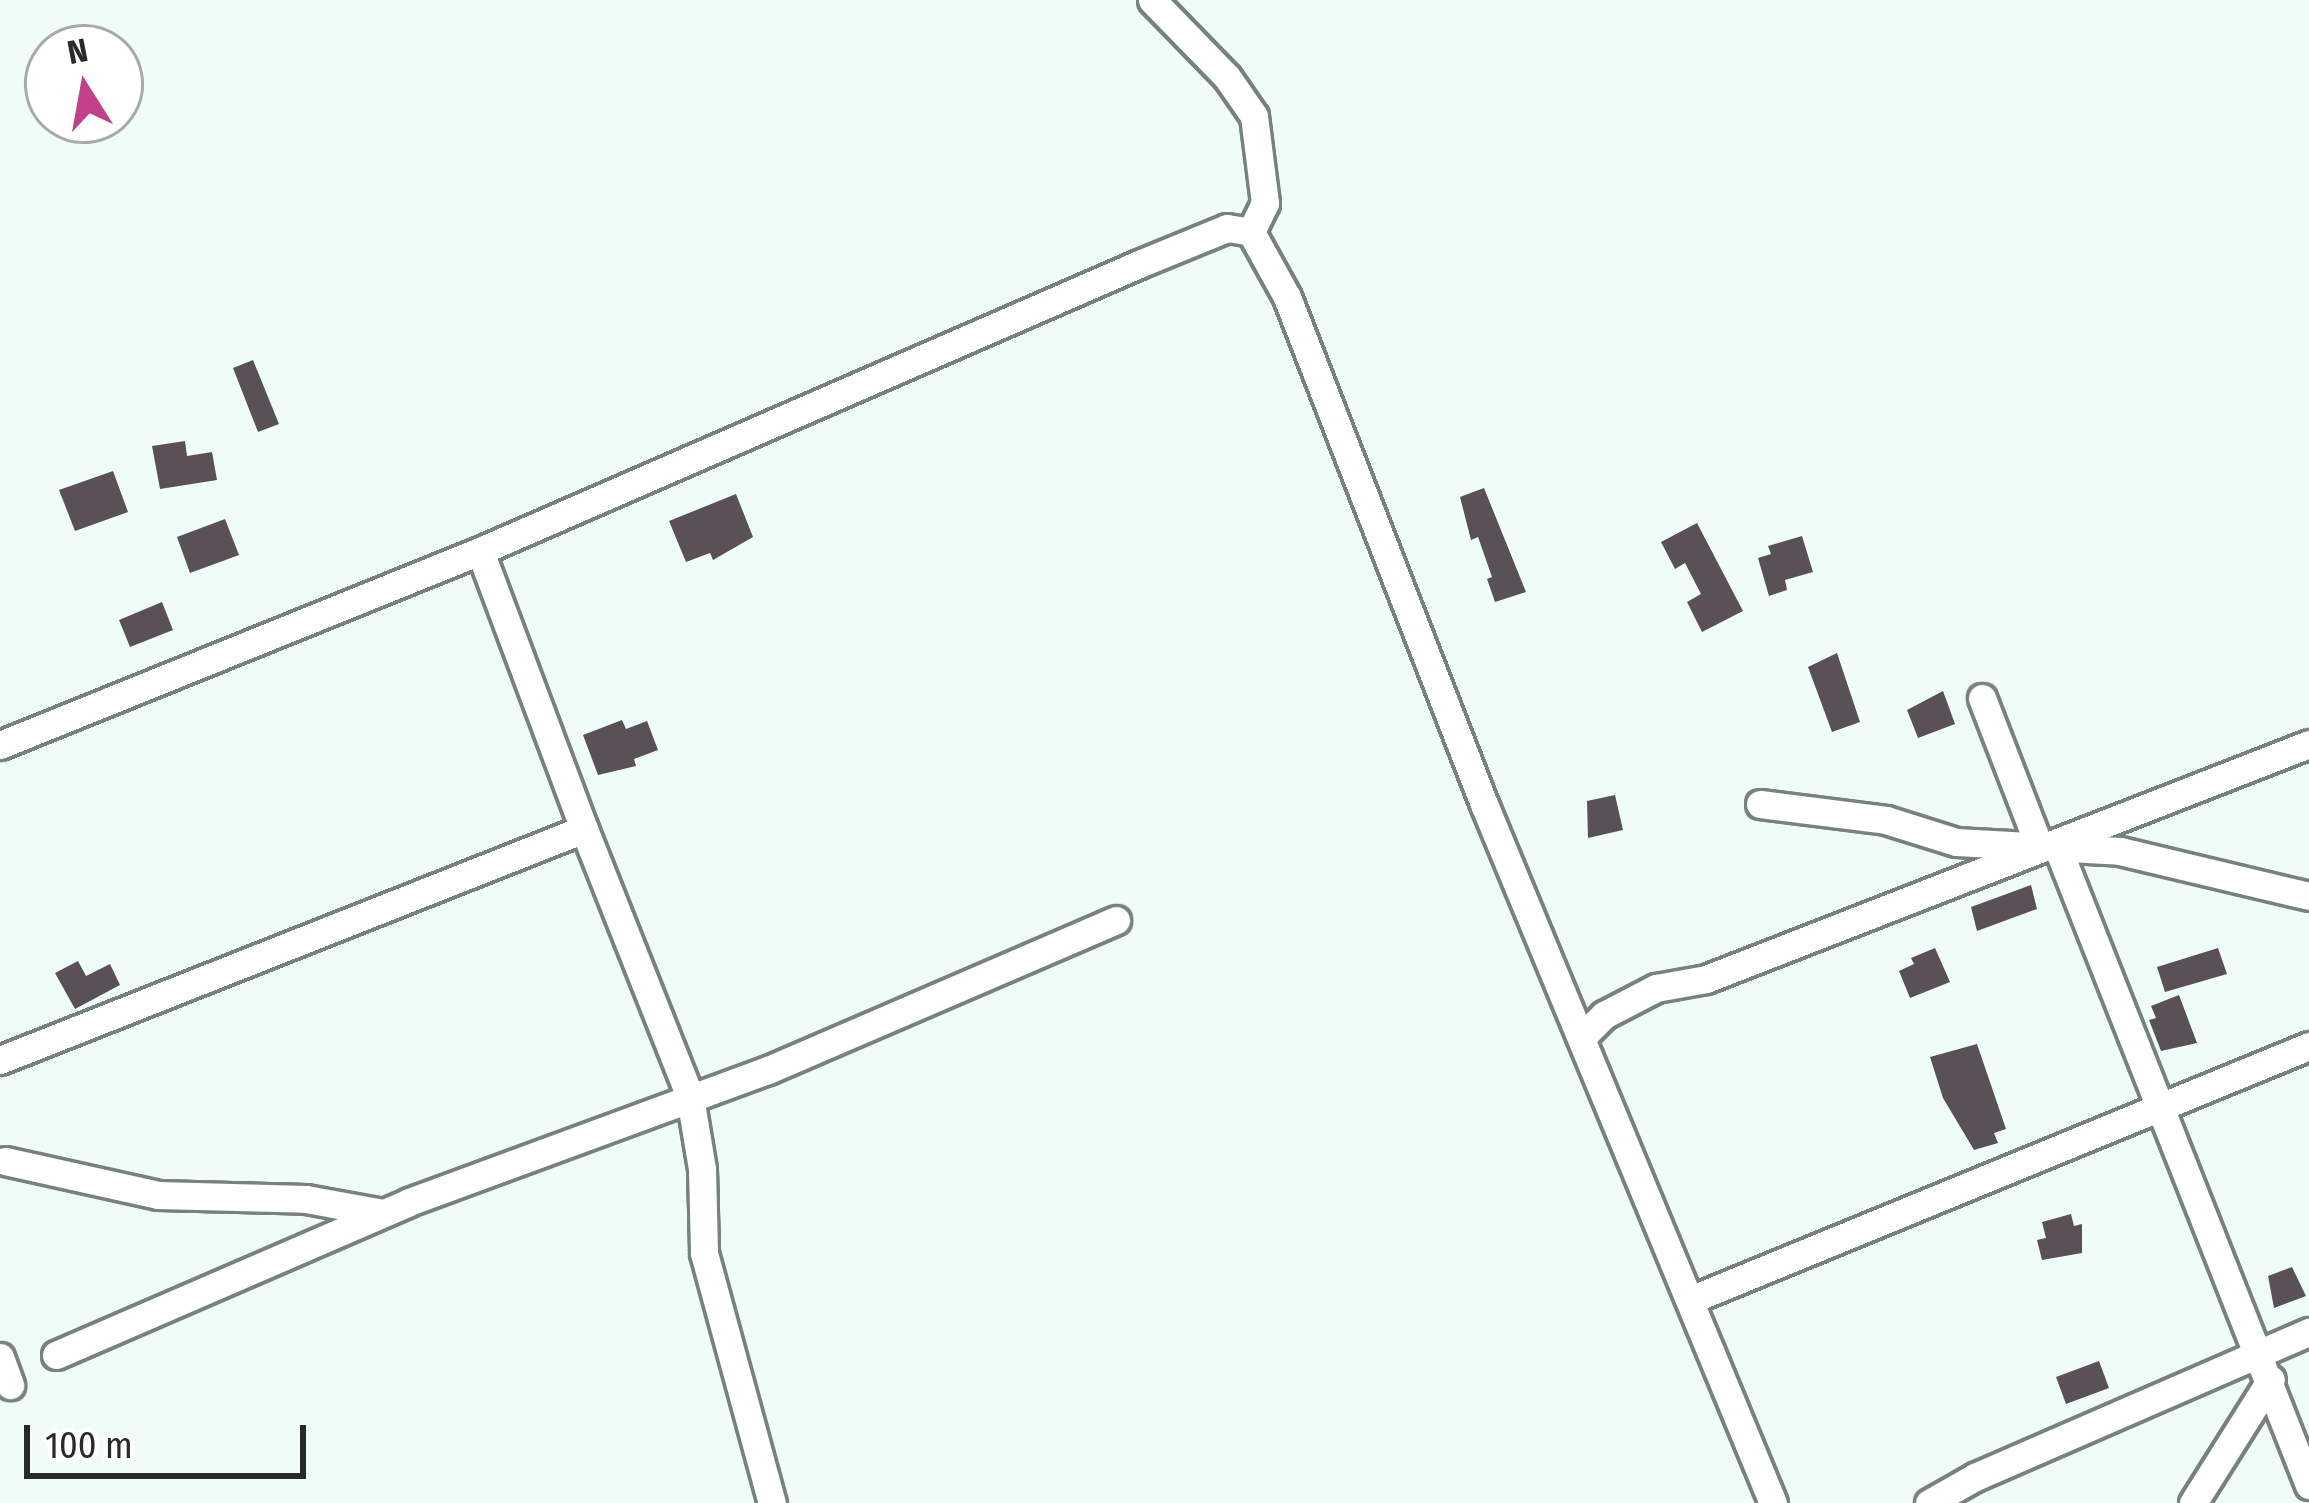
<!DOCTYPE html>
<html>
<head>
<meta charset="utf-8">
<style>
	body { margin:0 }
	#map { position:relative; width:2309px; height:1503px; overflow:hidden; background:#f0fcf8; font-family:"Fira Sans Condensed",sans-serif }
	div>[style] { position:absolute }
	.building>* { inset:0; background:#595155 }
	.roads { filter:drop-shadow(3px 0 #77817e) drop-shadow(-3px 0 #77817e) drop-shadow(0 3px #77817e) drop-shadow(0 -3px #77817e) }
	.minor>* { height:27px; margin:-13.5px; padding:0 13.5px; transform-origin:13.5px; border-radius:13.5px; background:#fff }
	span { translate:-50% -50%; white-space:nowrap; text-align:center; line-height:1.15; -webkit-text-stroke:12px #fff; paint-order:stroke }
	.north { position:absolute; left:24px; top:24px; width:120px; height:120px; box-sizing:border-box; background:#fff; border:3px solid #a8aaa9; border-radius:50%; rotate:349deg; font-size:33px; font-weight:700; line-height:48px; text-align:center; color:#262b29 }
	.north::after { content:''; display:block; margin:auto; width:42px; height:54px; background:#c1408a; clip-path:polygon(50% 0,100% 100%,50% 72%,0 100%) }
	.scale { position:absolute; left:24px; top:1425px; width:282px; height:54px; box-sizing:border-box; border:6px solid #262b29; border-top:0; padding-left:15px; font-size:36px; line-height:42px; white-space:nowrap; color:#262b29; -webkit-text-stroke:9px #fff; paint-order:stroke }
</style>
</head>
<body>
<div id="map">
	<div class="building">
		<i style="clip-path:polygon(253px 360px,279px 424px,258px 432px,233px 368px)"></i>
		<i style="clip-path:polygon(185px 441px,187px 456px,212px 452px,217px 480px,160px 489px,152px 446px)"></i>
		<i style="clip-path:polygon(113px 471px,128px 512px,75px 531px,59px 490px)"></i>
		<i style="clip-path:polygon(1484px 488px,1526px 592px,1495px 602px,1487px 579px,1492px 577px,1478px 537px,1471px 540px,1460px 497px)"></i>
		<i style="clip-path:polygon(736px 494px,753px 537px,713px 560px,710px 553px,686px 562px,669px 521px)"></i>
		<i style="clip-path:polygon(225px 519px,239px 555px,190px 573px,177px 537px)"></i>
		<i style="clip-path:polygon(1697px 523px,1743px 611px,1702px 632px,1687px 602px,1701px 594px,1685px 563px,1675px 569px,1661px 542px)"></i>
		<i style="clip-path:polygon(1802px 536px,1813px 572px,1785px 580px,1787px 590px,1769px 596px,1758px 558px,1771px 554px,1768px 546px)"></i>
		<i style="clip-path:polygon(162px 602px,173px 630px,130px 647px,119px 620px)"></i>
		<i style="clip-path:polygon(1837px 653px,1860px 722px,1832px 732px,1808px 667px)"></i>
		<i style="clip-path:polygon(1943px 691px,1955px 724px,1918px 738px,1907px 710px)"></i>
		<i style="clip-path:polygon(622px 720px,626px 729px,647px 721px,658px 750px,634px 759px,636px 766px,598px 775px,583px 735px)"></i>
		<i style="clip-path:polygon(1615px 795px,1623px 830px,1588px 838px,1587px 801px)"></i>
		<i style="clip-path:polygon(2031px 885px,2037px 909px,1977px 931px,1971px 907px)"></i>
		<i style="clip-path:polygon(1935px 948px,1950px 982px,1910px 998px,1899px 971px,1914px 964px,1911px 958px)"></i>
		<i style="clip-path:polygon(2218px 948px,2227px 974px,2165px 992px,2157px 967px)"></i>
		<i style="clip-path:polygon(78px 961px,86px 976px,110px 964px,120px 985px,75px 1009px,55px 973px)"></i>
		<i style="clip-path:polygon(2179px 995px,2197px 1043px,2161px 1051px,2149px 1020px,2156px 1018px,2151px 1006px)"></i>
		<i style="clip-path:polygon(1977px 1044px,2006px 1129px,1994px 1133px,1998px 1143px,1974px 1150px,1943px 1098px,1930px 1057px)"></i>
		<i style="clip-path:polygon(2071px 1214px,2074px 1226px,2082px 1224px,2082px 1253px,2042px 1260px,2037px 1240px,2046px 1238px,2042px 1222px)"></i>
		<i style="clip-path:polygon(2292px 1267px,2306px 1296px,2274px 1308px,2268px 1276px)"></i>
		<i style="clip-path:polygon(2099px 1361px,2109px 1388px,2066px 1404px,2056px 1377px)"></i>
	</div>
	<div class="roads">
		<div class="minor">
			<i style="left:1152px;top:0;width:107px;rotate:45.8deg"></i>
			<i style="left:1227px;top:77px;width:47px;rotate:55.3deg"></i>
			<i style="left:1254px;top:116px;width:88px;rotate:82.8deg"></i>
			<i style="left:1265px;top:203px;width:32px;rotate:116deg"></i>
			<i style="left:480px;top:551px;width:719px;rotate:-23.53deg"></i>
			<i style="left:1139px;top:264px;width:95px;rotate:-22.2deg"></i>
			<i style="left:1227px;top:228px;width:24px;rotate:9deg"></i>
			<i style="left:1251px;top:232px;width:74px;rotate:61deg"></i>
			<i style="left:1287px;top:297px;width:544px;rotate:68.77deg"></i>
			<i style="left:1484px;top:804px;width:756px;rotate:67.54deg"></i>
			<i style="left:1982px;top:698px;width:159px;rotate:68.9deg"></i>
			<i style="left:0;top:745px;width:518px;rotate:-22.01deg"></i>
			<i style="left:480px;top:551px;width:297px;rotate:69.5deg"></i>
			<i style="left:584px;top:829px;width:628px;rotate:158.42deg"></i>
			<i style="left:1760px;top:804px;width:127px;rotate:7.2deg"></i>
			<i style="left:1886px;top:820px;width:73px;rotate:17.4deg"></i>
			<i style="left:1956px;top:842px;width:164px;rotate:3.1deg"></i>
			<i style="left:2120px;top:851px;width:194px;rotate:13.4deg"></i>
			<i style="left:584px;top:829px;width:288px;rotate:68.4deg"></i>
			<i style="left:690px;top:1097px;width:73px;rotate:80.5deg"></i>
			<i style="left:702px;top:1169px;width:84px;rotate:88.6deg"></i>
			<i style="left:704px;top:1253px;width:259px;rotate:74.8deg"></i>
			<i style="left:2057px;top:846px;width:687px;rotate:68.48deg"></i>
			<i style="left:1581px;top:1038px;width:33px;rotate:-45deg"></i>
			<i style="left:1604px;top:1015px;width:59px;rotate:-27.4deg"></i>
			<i style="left:1656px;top:988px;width:51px;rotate:-10.2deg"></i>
			<i style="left:1706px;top:979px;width:647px;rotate:-21.29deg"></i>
			<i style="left:5px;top:1161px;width:157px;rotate:12.5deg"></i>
			<i style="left:158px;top:1195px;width:148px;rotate:1.5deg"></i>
			<i style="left:306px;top:1199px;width:77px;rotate:10.4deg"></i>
			<i style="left:1690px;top:1300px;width:669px;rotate:-22.31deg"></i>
			<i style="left:56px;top:1355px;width:385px;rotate:-23.4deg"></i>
			<i style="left:409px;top:1202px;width:382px;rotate:-20.2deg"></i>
			<i style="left:768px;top:1070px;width:379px;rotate:-23.3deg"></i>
			<i style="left:0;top:1357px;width:30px;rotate:70deg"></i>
			<i style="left:1929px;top:1503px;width:53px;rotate:-29.5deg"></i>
			<i style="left:1975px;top:1477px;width:364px;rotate:-23.5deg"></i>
			<i style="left:2193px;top:1503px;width:146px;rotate:-57.8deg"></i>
		</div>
	</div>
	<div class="north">N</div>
	<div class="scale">100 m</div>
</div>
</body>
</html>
